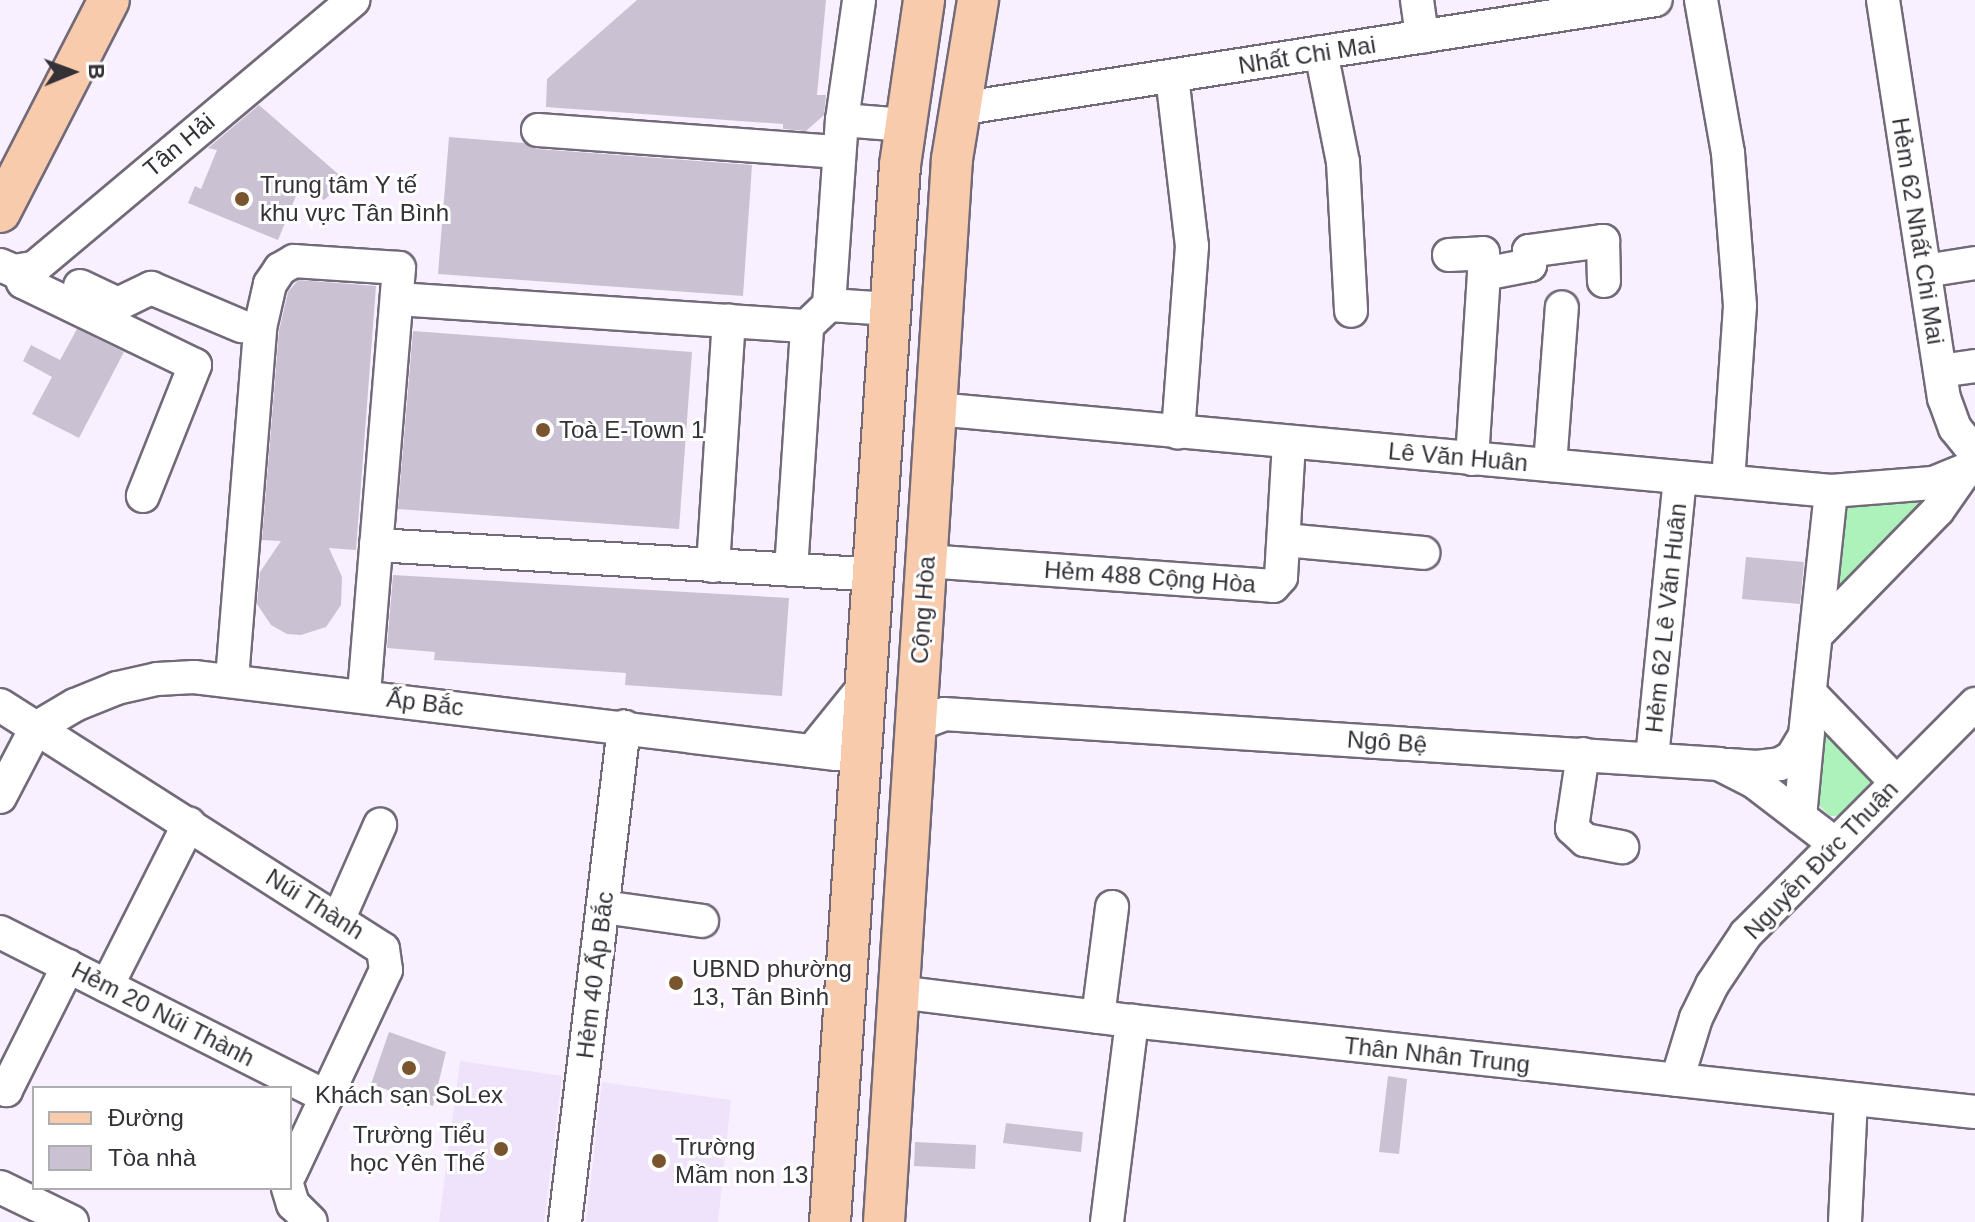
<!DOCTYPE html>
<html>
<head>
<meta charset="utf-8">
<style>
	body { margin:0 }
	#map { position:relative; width:1975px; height:1222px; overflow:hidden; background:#f8f0ff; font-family:Arial,sans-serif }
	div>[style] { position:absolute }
	.built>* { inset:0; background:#efe2fb }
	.green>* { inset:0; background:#adf2bb }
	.building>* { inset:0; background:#cac1d2 }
	.roads { filter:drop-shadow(2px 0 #726a79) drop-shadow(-2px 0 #726a79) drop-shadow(0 2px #726a79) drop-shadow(0 -2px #726a79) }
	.minor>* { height:32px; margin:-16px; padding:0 16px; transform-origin:16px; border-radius:16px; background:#fff }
	.major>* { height:40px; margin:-20px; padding:0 20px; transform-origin:20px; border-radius:20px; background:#f8cbad }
	.dots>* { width:22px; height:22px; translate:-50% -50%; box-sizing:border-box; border:4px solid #fff; border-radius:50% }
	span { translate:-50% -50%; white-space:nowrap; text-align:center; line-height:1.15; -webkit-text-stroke:6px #fff; paint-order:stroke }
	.street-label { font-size:24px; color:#343137 }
	.poi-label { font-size:24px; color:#343137 }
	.left { translate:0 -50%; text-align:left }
	.right { translate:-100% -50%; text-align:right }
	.legend { position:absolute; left:32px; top:1086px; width:260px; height:104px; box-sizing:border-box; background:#fff; border:2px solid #aeadaf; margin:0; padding:10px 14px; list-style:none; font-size:24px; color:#343137 }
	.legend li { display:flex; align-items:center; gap:16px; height:40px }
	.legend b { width:40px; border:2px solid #aeadaf }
	.north { position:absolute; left:32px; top:32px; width:80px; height:80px; -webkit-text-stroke:6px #fff; paint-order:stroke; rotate:89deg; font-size:22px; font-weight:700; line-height:32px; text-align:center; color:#343137 }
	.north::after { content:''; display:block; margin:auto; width:28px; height:36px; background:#343137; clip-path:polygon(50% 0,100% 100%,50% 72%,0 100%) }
</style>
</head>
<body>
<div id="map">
	<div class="built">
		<i style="clip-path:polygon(460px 1061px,562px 1076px,544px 1222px,439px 1222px)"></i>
		<i style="clip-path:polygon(602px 1082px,731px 1100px,718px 1222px,586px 1222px)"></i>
	</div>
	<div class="green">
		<i style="clip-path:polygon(1919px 502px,1923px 508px,1838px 593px,1832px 589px,1839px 520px,1846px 509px,1858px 504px)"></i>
		<i style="clip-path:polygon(1821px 719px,1884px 781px,1844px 816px,1830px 816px,1812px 799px)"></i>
	</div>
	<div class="building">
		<i style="clip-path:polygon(637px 0,826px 0,817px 95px,826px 95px,824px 115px,806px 131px,783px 129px,783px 124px,546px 107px,547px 79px)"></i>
		<i style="clip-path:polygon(259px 105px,345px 180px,324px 200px,302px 181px,278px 240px,188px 203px,195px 186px,201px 189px,217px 150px,208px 148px)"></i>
		<i style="clip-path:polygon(449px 137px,524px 143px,537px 149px,752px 165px,743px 296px,438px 274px)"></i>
		<i style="clip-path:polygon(298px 280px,376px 286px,356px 550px,329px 548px,342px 577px,341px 605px,326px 627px,301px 635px,287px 634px,271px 625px,257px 604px,260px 572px,281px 541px,262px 540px,279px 331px,288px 292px)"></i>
		<i style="clip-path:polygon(77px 329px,124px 352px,79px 438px,32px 414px,52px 377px,23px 361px,31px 345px,60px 360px)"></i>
		<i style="clip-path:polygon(413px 331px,692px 352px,679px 529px,398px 509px)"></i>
		<i style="clip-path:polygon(1746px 557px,1804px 562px,1800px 604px,1742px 599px)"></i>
		<i style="clip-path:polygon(393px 575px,789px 598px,782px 696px,625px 685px,626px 673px,434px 660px,435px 652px,387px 648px)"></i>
		<i style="clip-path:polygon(389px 1032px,446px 1052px,433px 1106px,371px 1084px)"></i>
		<i style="clip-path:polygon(1388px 1076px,1407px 1079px,1399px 1154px,1379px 1152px)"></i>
		<i style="clip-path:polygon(1006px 1123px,1083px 1132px,1081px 1152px,1003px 1143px)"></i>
		<i style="clip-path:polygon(915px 1142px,976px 1145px,975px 1169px,914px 1166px)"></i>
	</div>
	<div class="roads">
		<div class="minor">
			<i style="left:1417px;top:0;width:37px;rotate:82deg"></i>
			<i style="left:1701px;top:0;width:155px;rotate:80deg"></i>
			<i style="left:1728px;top:153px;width:153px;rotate:85.5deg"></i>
			<i style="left:1740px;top:306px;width:175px;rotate:93.9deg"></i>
			<i style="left:1883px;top:0;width:403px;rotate:81.3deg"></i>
			<i style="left:1944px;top:398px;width:32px;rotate:70deg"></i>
			<i style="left:1955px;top:428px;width:32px;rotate:51deg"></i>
			<i style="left:1321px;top:52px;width:112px;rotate:78.7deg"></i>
			<i style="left:1343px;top:162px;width:149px;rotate:86.9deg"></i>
			<i style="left:1172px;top:76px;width:171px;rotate:83.3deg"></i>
			<i style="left:1192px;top:246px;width:187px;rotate:94.3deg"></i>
			<i style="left:958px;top:109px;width:706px;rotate:-8.88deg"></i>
			<i style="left:842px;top:120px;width:63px;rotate:4.5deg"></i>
			<i style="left:538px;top:130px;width:302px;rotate:4.2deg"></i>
			<i style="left:1449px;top:255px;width:34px;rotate:-3deg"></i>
			<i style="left:1483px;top:253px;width:21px;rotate:87deg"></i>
			<i style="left:0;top:265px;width:15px;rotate:23deg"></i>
			<i style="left:14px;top:271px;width:20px;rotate:-9deg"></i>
			<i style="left:34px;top:268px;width:417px;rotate:-40deg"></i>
			<i style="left:18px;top:271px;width:12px;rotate:66deg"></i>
			<i style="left:23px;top:282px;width:191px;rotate:25.8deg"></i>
			<i style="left:195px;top:365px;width:141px;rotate:111.7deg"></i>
			<i style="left:1925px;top:271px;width:51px;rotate:-9.1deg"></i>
			<i style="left:80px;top:286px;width:42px;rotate:25.3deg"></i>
			<i style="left:118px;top:304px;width:37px;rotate:-26deg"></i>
			<i style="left:151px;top:288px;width:98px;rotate:22.9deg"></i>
			<i style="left:397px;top:299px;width:411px;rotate:3.8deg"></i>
			<i style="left:829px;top:305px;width:62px;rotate:3.7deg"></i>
			<i style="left:1940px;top:371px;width:35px;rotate:-8deg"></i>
			<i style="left:936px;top:409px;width:899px;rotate:5.23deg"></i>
			<i style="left:1831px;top:491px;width:102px;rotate:-4.5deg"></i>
			<i style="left:1933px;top:483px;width:35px;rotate:-22deg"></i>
			<i style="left:1966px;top:470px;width:13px;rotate:-45deg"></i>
			<i style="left:1472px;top:459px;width:185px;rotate:-86.3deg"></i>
			<i style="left:1484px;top:274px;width:47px;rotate:-11.1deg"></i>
			<i style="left:1530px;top:265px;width:14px;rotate:-94deg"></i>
			<i style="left:1529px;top:251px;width:75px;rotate:-7.7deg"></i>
			<i style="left:1603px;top:241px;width:40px;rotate:88.6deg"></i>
			<i style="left:1550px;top:465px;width:158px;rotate:-85.7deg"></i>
			<i style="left:1284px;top:540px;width:140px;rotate:5.3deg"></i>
			<i style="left:376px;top:545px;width:499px;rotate:3.4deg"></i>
			<i style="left:926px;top:561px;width:348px;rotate:4.1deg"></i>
			<i style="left:1273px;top:586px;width:12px;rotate:-48deg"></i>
			<i style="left:1281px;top:577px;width:135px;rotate:-86.6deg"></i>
			<i style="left:713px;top:566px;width:246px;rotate:-86.3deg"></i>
			<i style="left:791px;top:570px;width:245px;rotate:-86.2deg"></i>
			<i style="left:807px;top:326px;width:30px;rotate:-44deg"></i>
			<i style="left:829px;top:305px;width:185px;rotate:-86deg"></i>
			<i style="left:842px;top:120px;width:121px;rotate:-81.9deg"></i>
			<i style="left:1819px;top:632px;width:170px;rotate:-45.7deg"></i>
			<i style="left:1938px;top:510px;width:49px;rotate:-55deg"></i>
			<i style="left:232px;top:679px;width:352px;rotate:-85.4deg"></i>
			<i style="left:260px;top:328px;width:45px;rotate:-77.2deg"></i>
			<i style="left:270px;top:284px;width:18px;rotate:-56deg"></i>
			<i style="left:280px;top:269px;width:16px;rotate:-30deg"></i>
			<i style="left:294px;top:261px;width:105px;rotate:3.8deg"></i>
			<i style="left:399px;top:268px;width:429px;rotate:94.7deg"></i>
			<i style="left:1812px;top:695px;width:121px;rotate:46deg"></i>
			<i style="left:0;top:705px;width:454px;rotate:32.5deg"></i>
			<i style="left:383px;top:949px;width:21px;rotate:82deg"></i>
			<i style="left:386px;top:970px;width:225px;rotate:115.2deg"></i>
			<i style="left:916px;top:725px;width:30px;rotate:-21deg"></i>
			<i style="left:944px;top:714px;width:777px;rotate:3.69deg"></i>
			<i style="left:1719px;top:764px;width:38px;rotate:27deg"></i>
			<i style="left:1753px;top:781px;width:102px;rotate:37.4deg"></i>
			<i style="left:36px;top:728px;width:45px;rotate:-30.5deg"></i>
			<i style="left:75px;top:705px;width:45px;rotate:-22deg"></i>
			<i style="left:117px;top:688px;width:41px;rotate:-12.7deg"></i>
			<i style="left:157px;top:679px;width:37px;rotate:-3deg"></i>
			<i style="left:194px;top:677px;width:647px;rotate:6.84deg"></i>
			<i style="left:836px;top:754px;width:29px;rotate:-22deg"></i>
			<i style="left:812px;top:751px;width:87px;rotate:-51deg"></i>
			<i style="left:1583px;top:754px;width:75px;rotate:98.5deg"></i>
			<i style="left:1572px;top:828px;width:18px;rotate:43deg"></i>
			<i style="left:1585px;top:840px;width:38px;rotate:11deg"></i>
			<i style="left:1652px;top:758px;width:282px;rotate:-84.3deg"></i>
			<i style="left:1729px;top:765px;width:28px;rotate:4deg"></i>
			<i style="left:1757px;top:767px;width:23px;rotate:-7deg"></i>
			<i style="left:1780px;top:764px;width:14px;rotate:-30deg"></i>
			<i style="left:1792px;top:757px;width:26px;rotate:-59deg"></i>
			<i style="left:1805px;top:735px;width:245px;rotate:-83.9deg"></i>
			<i style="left:0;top:797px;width:78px;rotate:-62.4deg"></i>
			<i style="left:1800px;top:817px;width:85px;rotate:-84.6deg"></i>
			<i style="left:603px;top:907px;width:100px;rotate:8deg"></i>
			<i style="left:339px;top:918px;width:102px;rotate:-66.2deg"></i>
			<i style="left:0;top:932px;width:366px;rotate:26.8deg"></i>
			<i style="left:107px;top:986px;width:182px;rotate:-63.2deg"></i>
			<i style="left:899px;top:992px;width:235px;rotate:7.1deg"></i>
			<i style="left:1132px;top:1021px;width:848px;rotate:6.16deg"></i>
			<i style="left:1098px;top:1017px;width:111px;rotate:-82.7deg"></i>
			<i style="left:1677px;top:1080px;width:65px;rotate:-73deg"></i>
			<i style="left:1696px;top:1018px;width:37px;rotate:-64deg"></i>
			<i style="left:1712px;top:985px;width:61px;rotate:-56.3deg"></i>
			<i style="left:1746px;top:934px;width:325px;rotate:-45.1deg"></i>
			<i style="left:0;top:1087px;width:7px;rotate:27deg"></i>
			<i style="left:6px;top:1090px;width:139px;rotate:-63.4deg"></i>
			<i style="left:0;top:1187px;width:80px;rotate:25.9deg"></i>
			<i style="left:288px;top:1188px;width:17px;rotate:73deg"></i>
			<i style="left:293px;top:1204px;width:25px;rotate:45deg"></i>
			<i style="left:565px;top:1222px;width:499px;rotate:-83.2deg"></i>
			<i style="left:1107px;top:1222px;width:203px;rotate:-82.9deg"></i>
			<i style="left:1845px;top:1222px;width:122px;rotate:-87.2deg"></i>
		</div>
		<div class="major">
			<i style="left:0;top:212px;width:238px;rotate:-62.8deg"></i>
			<i style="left:830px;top:1222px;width:1059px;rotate:-86.21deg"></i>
			<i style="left:900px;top:165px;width:167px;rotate:-81.7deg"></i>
			<i style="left:884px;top:1222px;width:1065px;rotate:-86.34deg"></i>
			<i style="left:952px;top:159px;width:161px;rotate:-80.7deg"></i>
		</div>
	</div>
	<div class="dots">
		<i style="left:242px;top:199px;background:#79552f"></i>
		<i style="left:543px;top:430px;background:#79552f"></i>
		<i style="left:676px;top:983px;background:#79552f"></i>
		<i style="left:409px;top:1068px;background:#79552f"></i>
		<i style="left:501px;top:1149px;background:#79552f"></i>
		<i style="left:659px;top:1161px;background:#79552f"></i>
	</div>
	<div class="street-label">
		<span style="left:1307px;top:55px;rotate:-9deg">Nhất Chi Mai</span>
		<span style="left:179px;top:145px;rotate:-40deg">Tân Hải</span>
		<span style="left:1918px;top:231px;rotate:81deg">Hẻm 62 Nhất Chi Mai</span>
		<span style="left:1458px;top:457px;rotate:5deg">Lê Văn Huân</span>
		<span style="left:1150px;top:577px;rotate:4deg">Hẻm 488 Cộng Hòa</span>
		<span style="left:923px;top:610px;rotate:-86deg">Cộng Hòa</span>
		<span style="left:1666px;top:618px;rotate:-84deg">Hẻm 62 Lê Văn Huân</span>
		<span style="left:425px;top:703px;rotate:7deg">Ấp Bắc</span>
		<span style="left:1387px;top:742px;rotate:4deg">Ngô Bệ</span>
		<span style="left:1821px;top:860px;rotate:-46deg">Nguyễn Đức Thuận</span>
		<span style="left:315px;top:904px;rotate:32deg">Núi Thành</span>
		<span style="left:595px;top:975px;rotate:-83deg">Hẻm 40 Ấp Bắc</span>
		<span style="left:163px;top:1014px;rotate:27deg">Hẻm 20 Núi Thành</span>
		<span style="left:1437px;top:1055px;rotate:6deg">Thân Nhân Trung</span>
	</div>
	<div class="poi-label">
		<span class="left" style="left:260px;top:199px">Trung tâm Y tế<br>khu vực Tân Bình</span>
		<span class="left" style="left:559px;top:430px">Toà E-Town 1</span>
		<span class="left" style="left:692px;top:983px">UBND phường<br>13, Tân Bình</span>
		<span style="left:409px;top:1095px">Khách sạn SoLex</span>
		<span class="right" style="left:485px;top:1149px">Trường Tiểu<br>học Yên Thế</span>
		<span class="left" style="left:675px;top:1161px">Trường<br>Mầm non 13</span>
	</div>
	<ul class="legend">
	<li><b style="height:10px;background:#f8cbad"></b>Đường</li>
	<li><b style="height:22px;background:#cac1d2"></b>Tòa nhà</li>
	</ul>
	<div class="north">B</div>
</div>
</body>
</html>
